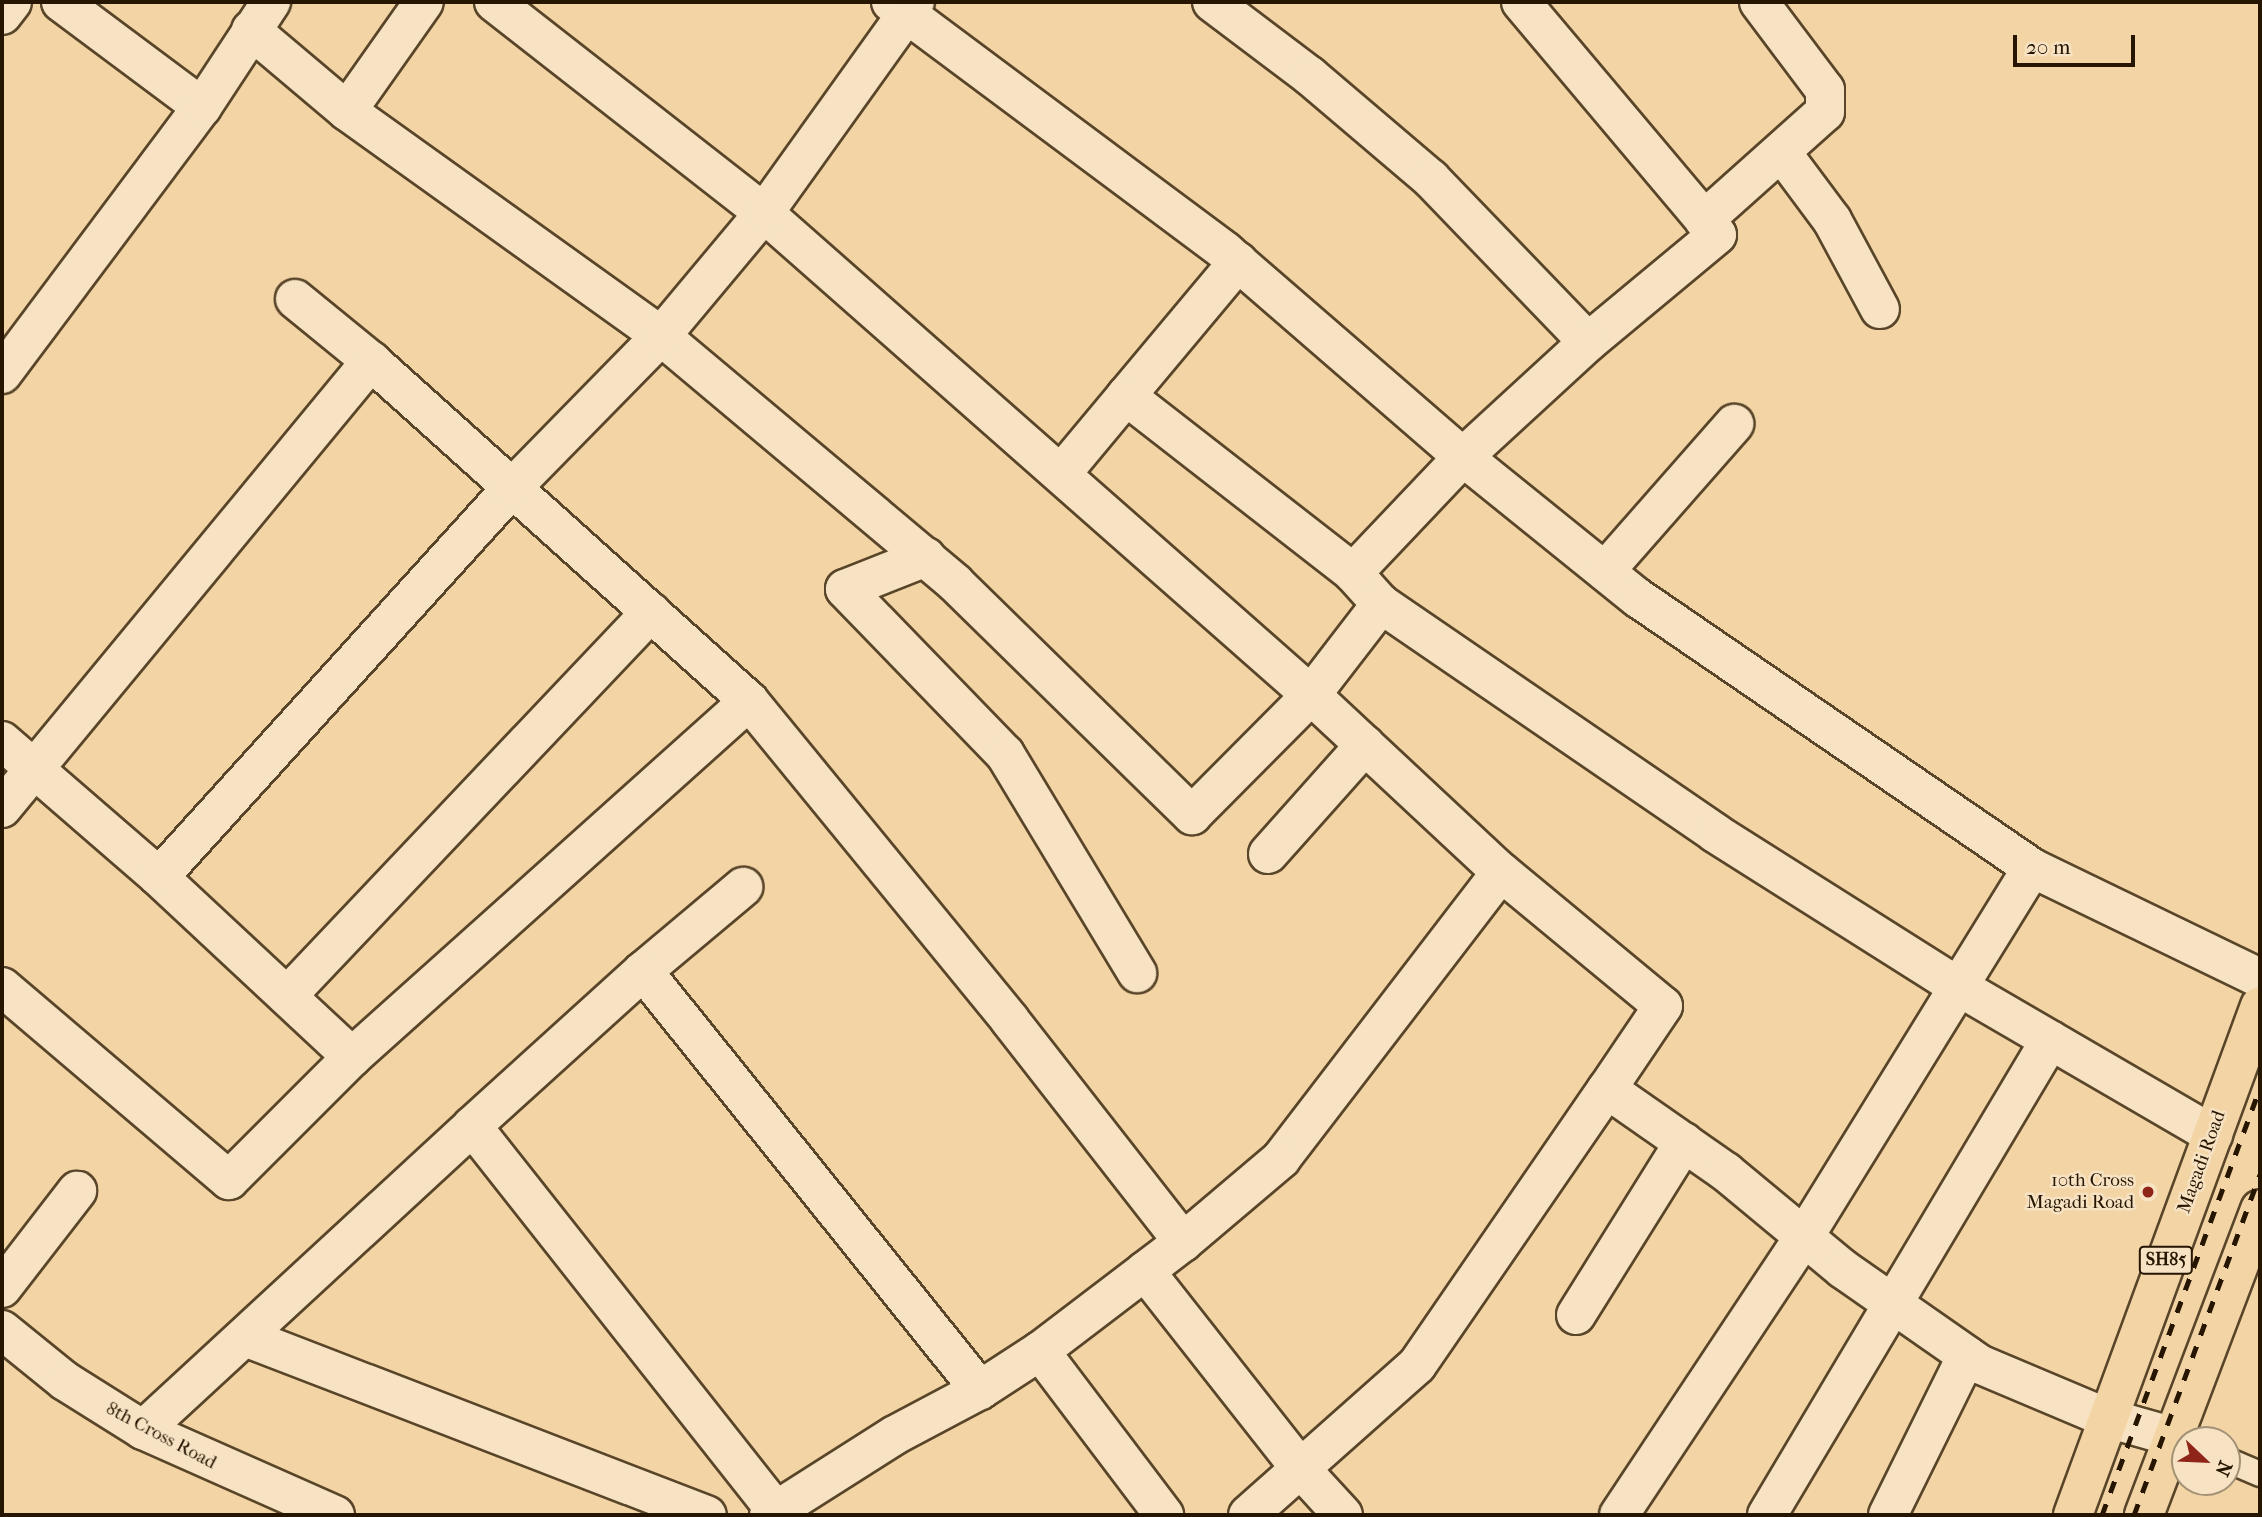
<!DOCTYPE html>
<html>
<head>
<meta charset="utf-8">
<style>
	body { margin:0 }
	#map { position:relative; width:2262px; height:1517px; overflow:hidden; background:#f3d4a5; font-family:"IM FELL French Canon",serif }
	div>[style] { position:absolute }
	.roads { filter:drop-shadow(2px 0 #594529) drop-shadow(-2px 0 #594529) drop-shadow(0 2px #594529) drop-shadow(0 -2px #594529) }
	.lane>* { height:24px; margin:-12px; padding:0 12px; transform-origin:12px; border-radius:12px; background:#f7e3c4 }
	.street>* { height:38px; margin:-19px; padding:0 19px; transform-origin:19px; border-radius:19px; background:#f7e3c4 }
	.primary>* { height:38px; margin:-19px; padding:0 19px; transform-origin:19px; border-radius:19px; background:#f3d4a5 }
	.rail>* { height:5px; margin-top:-2.5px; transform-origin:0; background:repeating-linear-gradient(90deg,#261500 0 12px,transparent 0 24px) }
	.dots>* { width:19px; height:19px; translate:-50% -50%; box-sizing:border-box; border:4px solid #f7e3c4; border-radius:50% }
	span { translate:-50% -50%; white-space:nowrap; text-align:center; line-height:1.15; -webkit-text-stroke:5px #f7e3c4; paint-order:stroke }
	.shield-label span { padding:2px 5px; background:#f7e3c4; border:2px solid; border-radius:5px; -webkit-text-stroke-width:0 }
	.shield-label { font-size:18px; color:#261500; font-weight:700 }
	.street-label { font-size:19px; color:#261500 }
	.poi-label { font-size:19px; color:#261500 }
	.right { translate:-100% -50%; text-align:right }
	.frame { position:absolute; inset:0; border:4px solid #261500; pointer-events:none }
	.north { position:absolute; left:2171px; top:1426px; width:70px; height:70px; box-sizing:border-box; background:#f7e3c4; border:2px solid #a39176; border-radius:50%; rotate:113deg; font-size:19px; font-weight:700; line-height:28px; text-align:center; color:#261500 }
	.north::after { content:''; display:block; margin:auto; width:24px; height:32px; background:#8f2418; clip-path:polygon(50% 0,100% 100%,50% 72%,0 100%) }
	.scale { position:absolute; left:2013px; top:35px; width:122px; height:32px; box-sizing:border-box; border:4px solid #261500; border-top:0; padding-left:9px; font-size:21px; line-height:24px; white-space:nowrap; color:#261500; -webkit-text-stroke:5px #f7e3c4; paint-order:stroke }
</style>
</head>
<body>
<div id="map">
	<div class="roads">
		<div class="lane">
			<i style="left:2227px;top:1460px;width:36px;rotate:23deg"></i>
		</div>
		<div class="street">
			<i style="left:61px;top:2px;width:176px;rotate:36.7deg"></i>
			<i style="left:494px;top:2px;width:343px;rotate:38deg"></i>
			<i style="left:764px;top:213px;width:729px;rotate:41.39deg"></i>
			<i style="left:1311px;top:695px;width:260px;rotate:43deg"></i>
			<i style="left:1501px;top:872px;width:362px;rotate:127.5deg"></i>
			<i style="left:1281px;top:1159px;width:128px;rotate:139.7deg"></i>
			<i style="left:891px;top:2px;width:417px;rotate:36.7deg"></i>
			<i style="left:1225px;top:251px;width:315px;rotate:40.9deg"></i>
			<i style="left:1463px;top:457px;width:225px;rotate:38.9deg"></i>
			<i style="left:1638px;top:598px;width:478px;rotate:34.4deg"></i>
			<i style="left:2032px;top:868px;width:253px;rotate:25.8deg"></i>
			<i style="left:1212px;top:2px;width:123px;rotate:37.1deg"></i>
			<i style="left:1310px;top:76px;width:159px;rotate:40.4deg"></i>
			<i style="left:1431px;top:179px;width:226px;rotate:46.1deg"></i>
			<i style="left:1521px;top:2px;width:304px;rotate:49.9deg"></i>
			<i style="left:1717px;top:235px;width:168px;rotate:140.3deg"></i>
			<i style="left:1588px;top:342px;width:170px;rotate:137.4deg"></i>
			<i style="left:1463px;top:457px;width:160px;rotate:133.5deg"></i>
			<i style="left:1353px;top:573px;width:42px;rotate:47.9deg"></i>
			<i style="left:1381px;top:604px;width:405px;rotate:34.4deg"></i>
			<i style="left:1715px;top:833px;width:289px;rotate:32.3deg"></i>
			<i style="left:1959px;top:987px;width:294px;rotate:30.2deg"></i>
			<i style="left:2px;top:15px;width:16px;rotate:-52deg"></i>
			<i style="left:251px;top:30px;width:126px;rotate:40.2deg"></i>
			<i style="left:347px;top:111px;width:386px;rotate:35.6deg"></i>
			<i style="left:661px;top:336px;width:384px;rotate:40deg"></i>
			<i style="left:955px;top:583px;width:332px;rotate:44.4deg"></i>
			<i style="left:1192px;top:815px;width:169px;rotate:-45.2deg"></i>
			<i style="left:1311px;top:695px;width:115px;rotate:-52.4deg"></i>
			<i style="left:347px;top:111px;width:133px;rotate:-54.8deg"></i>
			<i style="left:1782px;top:153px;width:84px;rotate:53.3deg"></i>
			<i style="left:1832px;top:220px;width:101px;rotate:61.7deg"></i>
			<i style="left:1704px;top:220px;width:162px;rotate:-41.8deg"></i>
			<i style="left:1825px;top:112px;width:22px;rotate:-90deg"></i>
			<i style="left:1825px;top:90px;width:110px;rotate:-126.9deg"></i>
			<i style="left:295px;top:299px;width:98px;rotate:39.2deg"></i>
			<i style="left:2px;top:374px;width:334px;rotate:-53.2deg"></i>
			<i style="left:202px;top:107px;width:126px;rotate:-56.7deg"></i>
			<i style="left:1126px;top:396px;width:175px;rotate:-50.1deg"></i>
			<i style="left:1061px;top:474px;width:102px;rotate:-50.2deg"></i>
			<i style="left:1126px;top:396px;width:288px;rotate:37.9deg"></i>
			<i style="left:926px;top:557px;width:87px;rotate:158.4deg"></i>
			<i style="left:845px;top:589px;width:230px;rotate:45.9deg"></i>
			<i style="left:1005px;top:754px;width:256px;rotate:58.9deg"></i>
			<i style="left:1605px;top:571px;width:196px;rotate:-48.7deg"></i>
			<i style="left:2px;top:741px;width:208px;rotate:40.9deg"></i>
			<i style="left:159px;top:877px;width:264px;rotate:43deg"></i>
			<i style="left:2px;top:808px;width:580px;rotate:-50.46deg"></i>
			<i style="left:371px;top:361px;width:508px;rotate:41.97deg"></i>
			<i style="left:749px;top:701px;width:411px;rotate:50.7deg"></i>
			<i style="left:1009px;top:1019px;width:283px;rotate:52deg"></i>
			<i style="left:1183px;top:1242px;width:48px;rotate:142.7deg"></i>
			<i style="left:1145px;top:1271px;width:249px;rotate:51.8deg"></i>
			<i style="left:1299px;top:1467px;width:65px;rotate:47.5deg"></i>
			<i style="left:1268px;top:854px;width:146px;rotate:-48.3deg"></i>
			<i style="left:1501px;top:872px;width:210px;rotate:39.6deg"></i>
			<i style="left:1663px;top:1006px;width:100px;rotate:124deg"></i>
			<i style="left:1607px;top:1089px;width:145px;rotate:34.9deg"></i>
			<i style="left:1726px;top:1172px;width:152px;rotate:39.7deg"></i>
			<i style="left:1843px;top:1269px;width:166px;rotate:34.9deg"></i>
			<i style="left:1979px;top:1364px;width:139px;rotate:22.9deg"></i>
			<i style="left:2107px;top:1418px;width:70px;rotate:15.8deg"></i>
			<i style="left:159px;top:877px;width:522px;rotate:-47.79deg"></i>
			<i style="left:510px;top:490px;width:216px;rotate:-45.6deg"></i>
			<i style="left:661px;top:336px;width:160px;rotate:-50.1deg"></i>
			<i style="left:764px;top:213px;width:259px;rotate:-54.4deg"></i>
			<i style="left:643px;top:971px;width:131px;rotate:-40deg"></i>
			<i style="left:2px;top:987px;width:298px;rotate:40.4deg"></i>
			<i style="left:229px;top:1180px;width:174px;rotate:-45deg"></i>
			<i style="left:352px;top:1057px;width:533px;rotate:-41.88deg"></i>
			<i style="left:287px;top:996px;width:529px;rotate:-46.53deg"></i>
			<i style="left:472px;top:1126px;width:231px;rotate:-42.2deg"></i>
			<i style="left:643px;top:971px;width:538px;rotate:51.19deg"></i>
			<i style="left:2px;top:1288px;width:123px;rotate:-52.3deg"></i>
			<i style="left:1576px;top:1315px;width:204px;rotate:-58deg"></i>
			<i style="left:2px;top:1330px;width:81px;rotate:39deg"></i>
			<i style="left:65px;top:1381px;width:92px;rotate:32.1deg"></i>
			<i style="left:143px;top:1430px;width:210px;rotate:23.9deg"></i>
			<i style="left:245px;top:1337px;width:495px;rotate:21.1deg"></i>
			<i style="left:1040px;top:1351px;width:206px;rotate:52.9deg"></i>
			<i style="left:143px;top:1430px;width:448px;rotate:-42.7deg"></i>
			<i style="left:472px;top:1126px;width:489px;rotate:51.7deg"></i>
			<i style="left:769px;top:1515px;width:149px;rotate:-32.4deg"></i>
			<i style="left:895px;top:1435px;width:96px;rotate:-27.9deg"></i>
			<i style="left:980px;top:1390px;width:72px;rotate:-33deg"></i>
			<i style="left:1040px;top:1351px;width:132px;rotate:-37.3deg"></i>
			<i style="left:1248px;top:1515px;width:226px;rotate:-41.6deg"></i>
			<i style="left:1417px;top:1365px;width:335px;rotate:-55.5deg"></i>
			<i style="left:1619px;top:1515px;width:334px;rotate:-56.4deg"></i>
			<i style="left:1804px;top:1237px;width:434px;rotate:-58.3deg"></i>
			<i style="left:1767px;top:1515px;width:553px;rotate:-59.21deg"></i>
			<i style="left:1888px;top:1515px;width:178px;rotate:-63.7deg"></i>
		</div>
		<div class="primary">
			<i style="left:2073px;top:1515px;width:542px;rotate:-69.83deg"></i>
			<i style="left:2144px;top:1515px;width:327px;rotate:-69.2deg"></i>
		</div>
	</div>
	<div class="rail">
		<i style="left:2102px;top:1515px;width:455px;rotate:-69.7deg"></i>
		<i style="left:2134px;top:1515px;width:363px;rotate:-69.7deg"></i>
	</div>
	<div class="dots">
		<i style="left:2148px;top:1192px;background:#8f2418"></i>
	</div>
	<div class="shield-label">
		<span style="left:2166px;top:1260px">SH85</span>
	</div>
	<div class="street-label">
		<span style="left:2202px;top:1162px;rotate:-70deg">Magadi Road</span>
		<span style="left:161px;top:1436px;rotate:28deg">8th Cross Road</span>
	</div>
	<div class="poi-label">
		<span class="right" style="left:2134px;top:1192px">10th Cross<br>Magadi Road</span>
	</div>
	<div class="frame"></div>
	<div class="north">N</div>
	<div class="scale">20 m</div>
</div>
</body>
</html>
